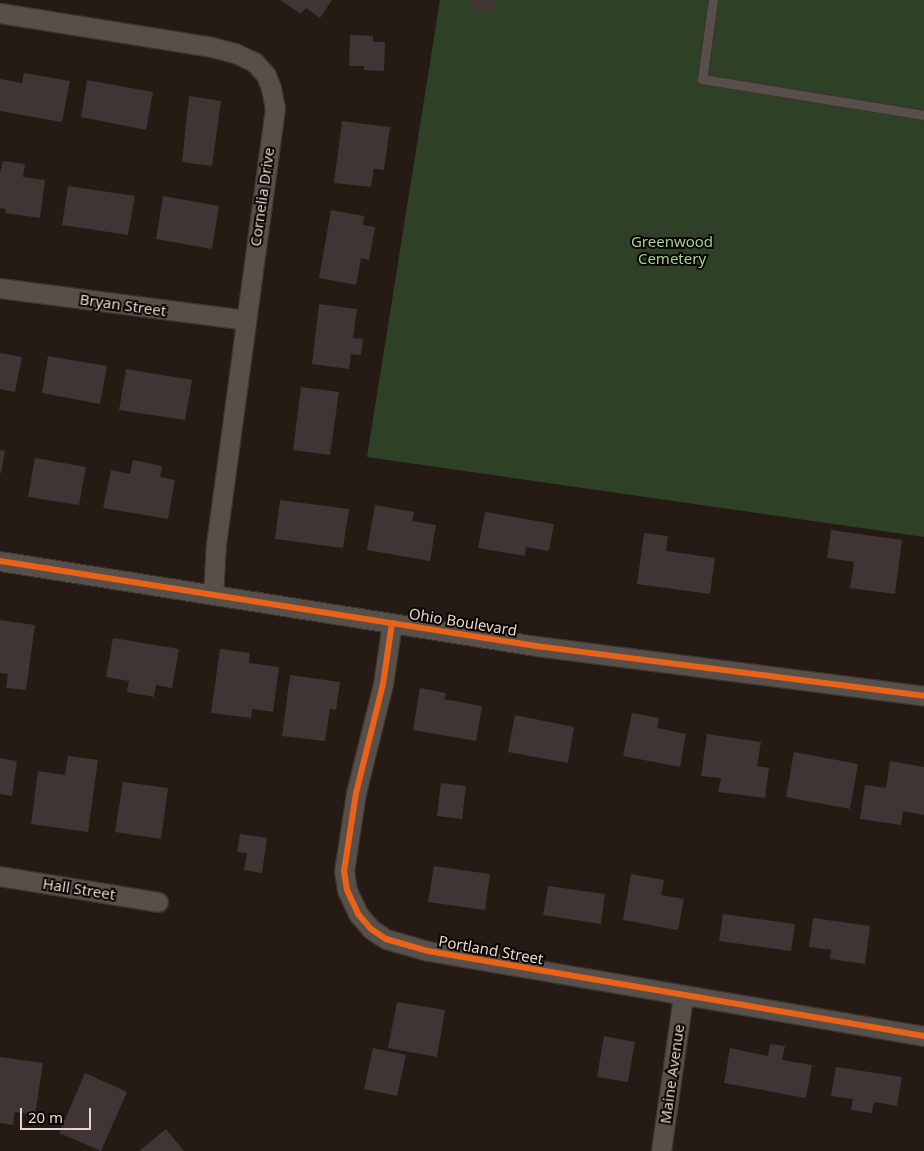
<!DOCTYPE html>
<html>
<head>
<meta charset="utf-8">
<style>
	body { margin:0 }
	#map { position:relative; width:924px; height:1151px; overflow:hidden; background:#251a14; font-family:"Noto Sans",sans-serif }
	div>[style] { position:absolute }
	.green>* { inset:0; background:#2e4127 }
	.building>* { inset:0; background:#413434 }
	.roads { filter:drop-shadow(1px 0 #3c342f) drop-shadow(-1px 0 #3c342f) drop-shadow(0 1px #3c342f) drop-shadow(0 -1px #3c342f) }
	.service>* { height:9px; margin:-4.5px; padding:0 4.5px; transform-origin:4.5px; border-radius:4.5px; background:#574f4a }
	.minor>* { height:19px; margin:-9.5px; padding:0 9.5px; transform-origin:9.5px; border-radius:9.5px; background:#574f4a }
	.cycleway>* { height:6px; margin:-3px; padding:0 3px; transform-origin:3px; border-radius:3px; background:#ea6118 }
	span { translate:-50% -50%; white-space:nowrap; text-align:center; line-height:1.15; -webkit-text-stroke:4px #0d0503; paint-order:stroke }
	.street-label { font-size:15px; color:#e5d6d0 }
	.park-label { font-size:15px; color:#9ed393 }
	.scale { position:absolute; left:20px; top:1108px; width:71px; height:22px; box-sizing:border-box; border:2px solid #e5d6d0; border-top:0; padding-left:6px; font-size:15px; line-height:18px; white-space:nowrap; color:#e5d6d0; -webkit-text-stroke:4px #0d0503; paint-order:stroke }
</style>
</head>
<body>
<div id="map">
	<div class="green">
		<i style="clip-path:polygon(440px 0,924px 0,924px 537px,367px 457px)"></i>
	</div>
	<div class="building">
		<i style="clip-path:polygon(280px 0,332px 0,320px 18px,306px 8px,301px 14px)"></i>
		<i style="clip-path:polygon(472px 0,495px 0,492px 13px,470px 10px)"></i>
		<i style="clip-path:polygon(350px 35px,373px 36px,373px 42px,385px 42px,384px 71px,364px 70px,364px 66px,349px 66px)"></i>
		<i style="clip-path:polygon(24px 73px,70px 81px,62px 122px,0 111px,0 79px,22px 83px)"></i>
		<i style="clip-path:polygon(87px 80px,153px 92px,146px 130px,81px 117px)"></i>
		<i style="clip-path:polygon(189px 96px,221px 101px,212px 166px,182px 162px)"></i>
		<i style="clip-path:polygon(342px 121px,390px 127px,384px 170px,374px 169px,371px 187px,334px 183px)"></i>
		<i style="clip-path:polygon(3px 161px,25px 164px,23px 177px,45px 180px,40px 218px,5px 213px,6px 209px,0 208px,0 173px)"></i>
		<i style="clip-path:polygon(68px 186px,135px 196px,128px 235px,62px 225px)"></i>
		<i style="clip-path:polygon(163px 196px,219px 206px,212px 249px,156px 239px)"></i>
		<i style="clip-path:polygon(331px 210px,364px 216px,363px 225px,375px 227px,369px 260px,361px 258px,356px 285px,319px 278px)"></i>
		<i style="clip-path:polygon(319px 304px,357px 309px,353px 338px,363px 339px,361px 355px,351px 354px,349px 369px,312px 364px)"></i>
		<i style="clip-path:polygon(0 353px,22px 357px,15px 392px,0 389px)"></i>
		<i style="clip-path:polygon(48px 356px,107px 366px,100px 404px,42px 393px)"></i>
		<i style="clip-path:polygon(126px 369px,192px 380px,185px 420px,119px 410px)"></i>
		<i style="clip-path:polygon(301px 387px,339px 392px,330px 455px,293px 450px)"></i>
		<i style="clip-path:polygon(0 450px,5px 451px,1px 473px,0 473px)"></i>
		<i style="clip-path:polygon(35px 458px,86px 467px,79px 505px,28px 497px)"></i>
		<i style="clip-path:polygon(133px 460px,162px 466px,160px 477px,175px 480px,168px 519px,103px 508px,111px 470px,130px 474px)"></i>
		<i style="clip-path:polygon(280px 500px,349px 509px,343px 548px,275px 539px)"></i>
		<i style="clip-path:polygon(375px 505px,414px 512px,412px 521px,436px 525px,430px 561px,367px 550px)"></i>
		<i style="clip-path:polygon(485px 512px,554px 524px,549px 551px,526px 547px,525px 556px,478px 548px)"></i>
		<i style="clip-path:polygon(831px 530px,902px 540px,895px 594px,850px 588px,854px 562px,827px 558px)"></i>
		<i style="clip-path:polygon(644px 533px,668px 536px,666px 551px,715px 558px,710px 594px,637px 584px)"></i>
		<i style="clip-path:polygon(0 620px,35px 625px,26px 690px,6px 688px,8px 674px,0 673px)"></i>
		<i style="clip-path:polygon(113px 638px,179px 649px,172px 688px,156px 685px,154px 697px,127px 692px,129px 681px,106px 677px)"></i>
		<i style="clip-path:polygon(220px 649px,250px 653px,249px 663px,279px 667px,273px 712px,252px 709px,251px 718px,211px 713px)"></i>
		<i style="clip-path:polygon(290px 675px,340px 682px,336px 710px,330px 709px,325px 741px,282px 736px)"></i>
		<i style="clip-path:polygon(420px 688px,446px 693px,444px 699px,482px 706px,476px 741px,413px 730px)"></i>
		<i style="clip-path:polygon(632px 713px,659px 718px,657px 728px,686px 734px,680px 767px,623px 756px)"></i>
		<i style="clip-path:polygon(515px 715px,574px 727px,568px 763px,508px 752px)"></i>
		<i style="clip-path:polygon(707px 734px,761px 742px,757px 766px,769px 768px,765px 798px,718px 792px,721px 778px,701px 776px)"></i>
		<i style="clip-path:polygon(794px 752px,858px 764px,850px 809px,786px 797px)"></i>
		<i style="clip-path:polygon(68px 756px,98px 760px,88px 832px,31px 824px,38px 771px,65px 775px)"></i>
		<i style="clip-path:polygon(0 758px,17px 761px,12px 796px,0 794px)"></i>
		<i style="clip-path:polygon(890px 761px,924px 767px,924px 815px,903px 811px,901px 825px,860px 819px,865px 785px,886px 788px)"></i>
		<i style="clip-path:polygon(123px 782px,168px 788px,161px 839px,115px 832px)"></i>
		<i style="clip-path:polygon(441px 783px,466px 786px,462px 819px,437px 816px)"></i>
		<i style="clip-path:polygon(240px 834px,267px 838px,262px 873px,244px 870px,247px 853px,237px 852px)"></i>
		<i style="clip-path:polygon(434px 866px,490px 874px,485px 910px,428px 902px)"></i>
		<i style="clip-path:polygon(631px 874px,664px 880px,661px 895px,684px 899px,678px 930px,623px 920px)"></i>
		<i style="clip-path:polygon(548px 886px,605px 894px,601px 924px,543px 915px)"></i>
		<i style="clip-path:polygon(723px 914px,795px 924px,791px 951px,719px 941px)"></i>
		<i style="clip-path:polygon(813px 918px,870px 926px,865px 964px,830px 959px,831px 950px,809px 947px)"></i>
		<i style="clip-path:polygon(397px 1002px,445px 1010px,437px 1057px,388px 1048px)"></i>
		<i style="clip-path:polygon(604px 1036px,635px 1042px,628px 1082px,597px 1077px)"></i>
		<i style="clip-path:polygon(770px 1044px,785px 1046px,782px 1060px,812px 1065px,806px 1098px,724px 1083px,730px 1048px,768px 1056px)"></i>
		<i style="clip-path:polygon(373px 1048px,406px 1055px,397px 1096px,364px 1089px)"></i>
		<i style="clip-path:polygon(0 1057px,43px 1063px,35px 1115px,15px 1112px,13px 1125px,0 1123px)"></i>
		<i style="clip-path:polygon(836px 1067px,902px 1077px,897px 1106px,874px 1102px,872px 1113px,851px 1110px,853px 1099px,831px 1096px)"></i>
		<i style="clip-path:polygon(85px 1073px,127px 1092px,101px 1151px,59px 1133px)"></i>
		<i style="clip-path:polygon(166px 1129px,184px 1151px,139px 1151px)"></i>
	</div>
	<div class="roads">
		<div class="service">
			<i style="left:713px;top:0;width:80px;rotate:97.9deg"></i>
			<i style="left:702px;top:79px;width:225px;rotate:9.2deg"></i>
		</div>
		<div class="minor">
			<i style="left:0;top:13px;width:215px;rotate:9.1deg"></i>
			<i style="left:212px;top:47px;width:24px;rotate:15deg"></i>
			<i style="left:235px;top:53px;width:21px;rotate:25deg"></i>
			<i style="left:254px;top:62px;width:18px;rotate:47deg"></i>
			<i style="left:266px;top:75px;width:14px;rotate:69deg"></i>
			<i style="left:271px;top:88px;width:20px;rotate:79deg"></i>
			<i style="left:275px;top:108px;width:438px;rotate:97.7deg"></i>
			<i style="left:216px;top:542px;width:53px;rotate:93.2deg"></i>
			<i style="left:0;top:288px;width:248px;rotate:7.4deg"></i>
			<i style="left:0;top:561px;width:543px;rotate:9.01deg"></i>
			<i style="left:536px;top:646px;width:391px;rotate:7.3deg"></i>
			<i style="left:392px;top:623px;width:62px;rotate:98.4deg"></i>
			<i style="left:383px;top:684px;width:112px;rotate:103.9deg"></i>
			<i style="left:356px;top:793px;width:79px;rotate:98.7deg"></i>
			<i style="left:344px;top:871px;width:19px;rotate:81deg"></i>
			<i style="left:347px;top:890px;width:26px;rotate:65deg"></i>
			<i style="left:358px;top:914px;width:20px;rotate:49deg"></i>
			<i style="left:371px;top:929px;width:18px;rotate:34deg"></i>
			<i style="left:386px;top:939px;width:44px;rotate:15.9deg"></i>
			<i style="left:428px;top:951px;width:503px;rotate:9.72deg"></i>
			<i style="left:0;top:876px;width:160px;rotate:9.3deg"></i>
			<i style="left:661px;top:1151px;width:157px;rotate:-81.9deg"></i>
		</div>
	</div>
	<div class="cycleway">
		<i style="left:0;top:561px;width:543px;rotate:9.01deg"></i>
		<i style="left:536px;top:646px;width:391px;rotate:7.3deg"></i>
		<i style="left:392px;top:623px;width:62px;rotate:98.4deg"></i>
		<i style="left:383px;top:684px;width:112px;rotate:103.9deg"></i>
		<i style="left:356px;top:793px;width:79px;rotate:98.7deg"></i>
		<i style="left:344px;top:871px;width:19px;rotate:81deg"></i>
		<i style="left:347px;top:890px;width:26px;rotate:65deg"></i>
		<i style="left:358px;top:914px;width:20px;rotate:49deg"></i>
		<i style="left:371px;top:929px;width:18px;rotate:34deg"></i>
		<i style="left:386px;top:939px;width:44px;rotate:15.9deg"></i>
		<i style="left:428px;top:951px;width:503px;rotate:9.72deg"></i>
	</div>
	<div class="street-label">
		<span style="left:262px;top:197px;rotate:-82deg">Cornelia Drive</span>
		<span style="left:123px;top:305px;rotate:8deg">Bryan Street</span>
		<span style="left:463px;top:622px;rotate:9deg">Ohio Boulevard</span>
		<span style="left:79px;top:889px;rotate:9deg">Hall Street</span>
		<span style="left:491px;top:950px;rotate:10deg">Portland Street</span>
		<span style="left:672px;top:1074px;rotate:-82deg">Maine Avenue</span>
	</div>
	<div class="park-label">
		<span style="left:672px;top:250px">Greenwood<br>Cemetery</span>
	</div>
	<div class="scale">20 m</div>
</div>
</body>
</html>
